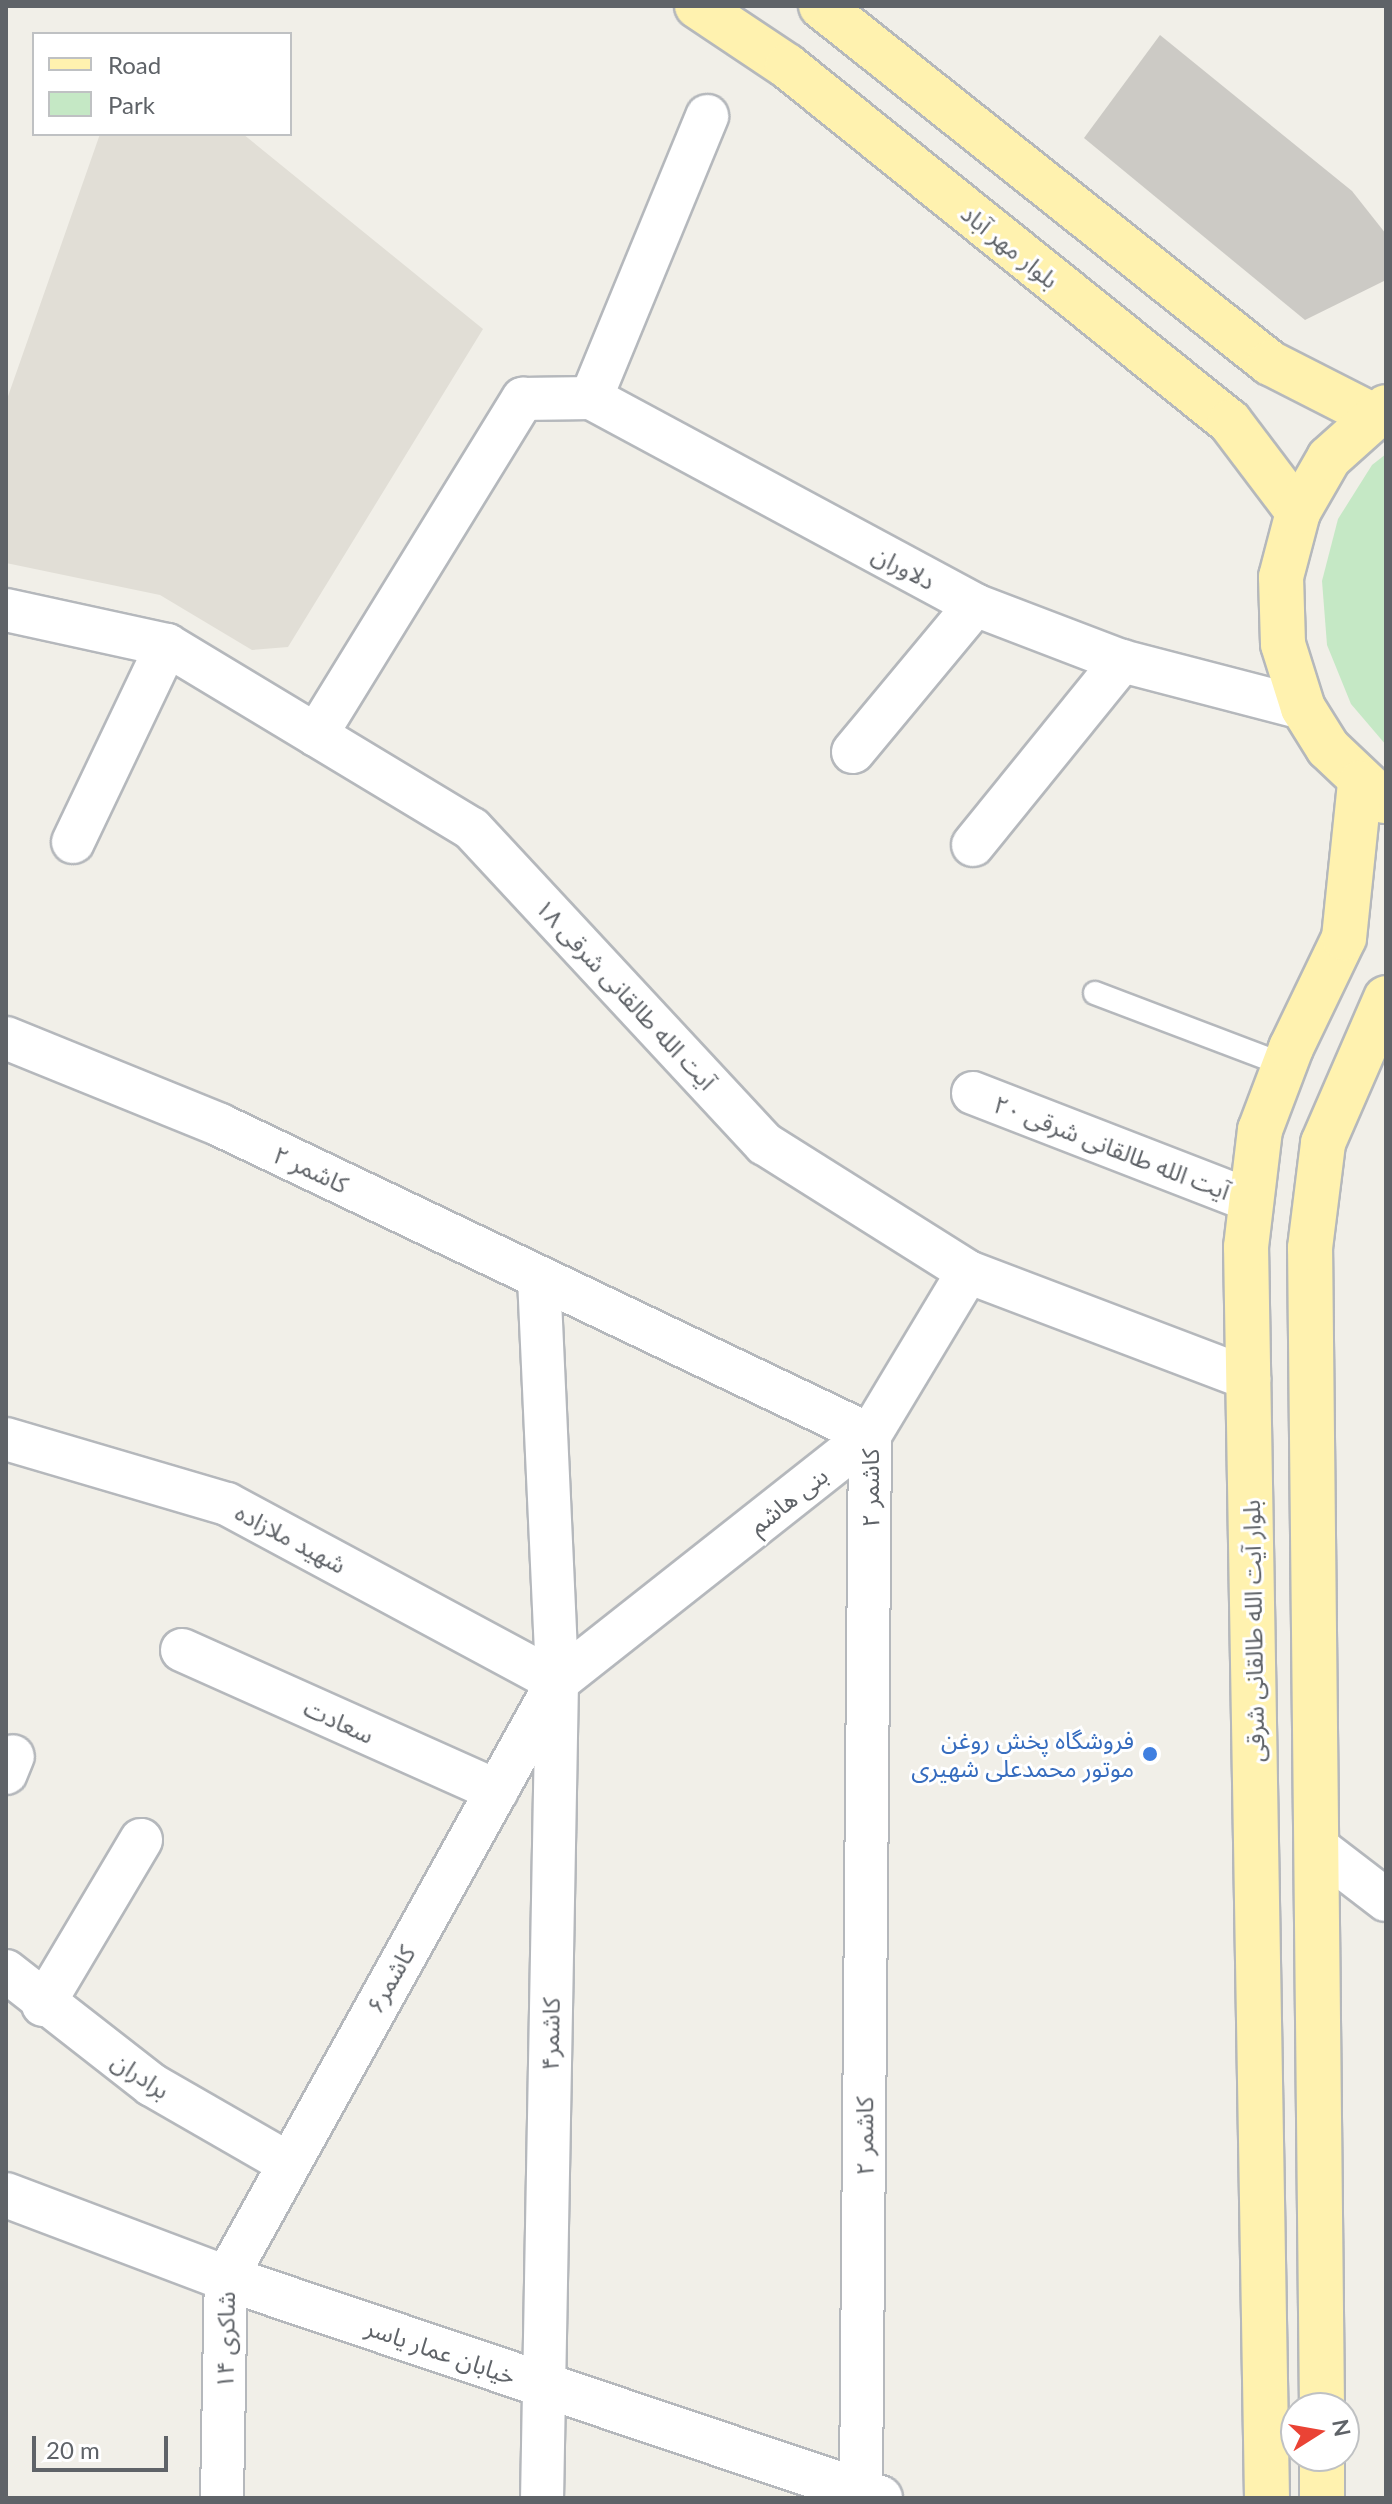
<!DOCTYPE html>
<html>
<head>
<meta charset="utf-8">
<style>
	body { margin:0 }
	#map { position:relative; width:1392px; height:2504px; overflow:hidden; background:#f1efe8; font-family:Lato,"Noto Sans Arabic",sans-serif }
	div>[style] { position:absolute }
	.education>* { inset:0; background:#e1ded6 }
	.green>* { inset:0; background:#c5e8c5 }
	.building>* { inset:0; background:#cccac5 }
	.roads { filter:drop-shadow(2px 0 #b5b8bc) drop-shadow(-2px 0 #b5b8bc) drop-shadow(0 2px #b5b8bc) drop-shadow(0 -2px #b5b8bc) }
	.lane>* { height:22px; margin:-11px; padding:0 11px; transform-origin:11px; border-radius:11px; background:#fff }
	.street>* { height:42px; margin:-21px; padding:0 21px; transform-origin:21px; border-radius:21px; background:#fff }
	.secondary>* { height:44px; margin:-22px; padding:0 22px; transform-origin:22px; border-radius:22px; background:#fff }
	.primary>* { height:44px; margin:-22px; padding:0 22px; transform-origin:22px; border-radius:22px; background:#fff2af }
	.dots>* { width:22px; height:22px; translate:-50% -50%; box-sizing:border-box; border:4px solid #fff; border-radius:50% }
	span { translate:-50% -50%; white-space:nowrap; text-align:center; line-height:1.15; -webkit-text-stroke:6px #fff; paint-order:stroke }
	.street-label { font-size:24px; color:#5f6368 }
	.shop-label { font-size:24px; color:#366cbe }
	.right { translate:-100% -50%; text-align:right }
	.frame { position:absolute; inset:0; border:8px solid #5f6368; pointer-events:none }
	.legend { position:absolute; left:32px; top:32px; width:260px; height:104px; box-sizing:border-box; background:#fff; border:2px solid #bfc1c3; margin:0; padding:10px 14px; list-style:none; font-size:24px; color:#5f6368 }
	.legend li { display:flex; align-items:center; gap:16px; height:40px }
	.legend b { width:40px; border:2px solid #bfc1c3 }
	.north { position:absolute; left:1280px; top:2392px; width:80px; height:80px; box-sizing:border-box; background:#fff; border:2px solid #bfc1c3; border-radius:50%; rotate:79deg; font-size:22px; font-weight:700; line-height:32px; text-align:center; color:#5f6368 }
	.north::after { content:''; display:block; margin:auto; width:28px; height:36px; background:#ea4335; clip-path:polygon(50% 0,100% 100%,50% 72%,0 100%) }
	.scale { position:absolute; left:32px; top:2436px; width:136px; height:36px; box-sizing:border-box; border:4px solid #5f6368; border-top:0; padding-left:10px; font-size:24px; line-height:28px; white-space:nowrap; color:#5f6368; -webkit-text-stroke:6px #fff; paint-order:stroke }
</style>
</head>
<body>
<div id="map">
	<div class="education">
		<i style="clip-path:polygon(100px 134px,243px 134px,483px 329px,288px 647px,252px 650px,160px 595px,6px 563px,6px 402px)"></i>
	</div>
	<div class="green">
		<i style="clip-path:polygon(1386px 454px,1386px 745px,1351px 704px,1327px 645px,1322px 581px,1338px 519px,1372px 465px)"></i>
	</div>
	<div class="building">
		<i style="clip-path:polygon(1160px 35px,1352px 191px,1386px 234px,1386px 280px,1305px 320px,1084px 138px)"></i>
	</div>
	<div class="roads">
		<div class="lane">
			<i style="left:1095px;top:993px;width:203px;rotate:20.8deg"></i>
		</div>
		<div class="street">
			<i style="left:591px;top:398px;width:305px;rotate:-67.6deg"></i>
			<i style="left:6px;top:610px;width:165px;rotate:12.3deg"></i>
			<i style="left:167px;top:645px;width:356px;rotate:31.1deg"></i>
			<i style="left:472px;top:829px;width:430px;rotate:47.1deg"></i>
			<i style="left:765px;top:1144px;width:240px;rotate:32.2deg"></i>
			<i style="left:968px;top:1272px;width:301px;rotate:20.8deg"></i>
			<i style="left:316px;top:735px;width:395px;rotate:-58.4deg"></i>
			<i style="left:523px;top:399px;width:68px;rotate:-0.8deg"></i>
			<i style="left:591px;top:398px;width:436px;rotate:28.3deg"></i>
			<i style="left:975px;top:605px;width:157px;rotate:20.9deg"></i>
			<i style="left:1122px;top:661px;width:187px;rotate:14.6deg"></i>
			<i style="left:853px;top:752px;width:191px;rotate:-50.3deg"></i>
			<i style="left:73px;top:842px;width:218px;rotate:-64.5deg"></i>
			<i style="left:973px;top:845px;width:237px;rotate:-51deg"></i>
			<i style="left:6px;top:1038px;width:231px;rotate:22.1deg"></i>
			<i style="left:220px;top:1125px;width:720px;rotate:25.5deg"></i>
			<i style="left:870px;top:1435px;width:1057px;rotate:90.49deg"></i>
			<i style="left:973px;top:1093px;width:298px;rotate:21.2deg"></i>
			<i style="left:539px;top:1278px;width:404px;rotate:87.4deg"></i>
			<i style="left:557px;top:1682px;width:816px;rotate:91.05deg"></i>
			<i style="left:6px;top:1439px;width:230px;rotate:16.4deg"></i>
			<i style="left:227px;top:1504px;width:375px;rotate:28.3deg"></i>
			<i style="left:182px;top:1650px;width:345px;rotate:24.1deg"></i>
			<i style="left:6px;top:1773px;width:18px;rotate:-68deg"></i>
			<i style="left:1317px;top:1847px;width:87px;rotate:37.5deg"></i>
			<i style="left:6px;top:1971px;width:185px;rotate:38deg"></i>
			<i style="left:152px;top:2085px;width:155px;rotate:29.9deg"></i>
			<i style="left:43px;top:2005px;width:192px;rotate:-59.3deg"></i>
			<i style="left:222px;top:2498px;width:220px;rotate:-89deg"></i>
			<i style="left:226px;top:2278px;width:682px;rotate:-60.95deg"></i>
			<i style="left:557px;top:1682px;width:399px;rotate:-38.3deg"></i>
			<i style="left:870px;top:1435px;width:190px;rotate:-59deg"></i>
		</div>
		<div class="secondary">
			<i style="left:6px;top:2195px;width:235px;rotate:20.7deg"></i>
			<i style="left:226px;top:2278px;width:690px;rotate:18.59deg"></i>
		</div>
		<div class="primary">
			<i style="left:697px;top:6px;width:108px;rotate:33.7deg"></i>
			<i style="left:787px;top:66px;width:568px;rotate:38.79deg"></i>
			<i style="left:1230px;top:422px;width:113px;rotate:52.9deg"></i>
			<i style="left:821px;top:6px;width:574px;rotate:38.49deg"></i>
			<i style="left:1270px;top:363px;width:114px;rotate:27deg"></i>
			<i style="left:1384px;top:801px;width:77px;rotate:-136.6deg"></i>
			<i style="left:1328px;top:748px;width:47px;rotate:-122deg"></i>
			<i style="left:1303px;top:708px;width:67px;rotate:-107.4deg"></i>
			<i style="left:1283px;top:644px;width:67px;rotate:-91.7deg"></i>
			<i style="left:1281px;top:577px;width:67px;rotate:-75.3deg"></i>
			<i style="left:1298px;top:512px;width:62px;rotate:-60.1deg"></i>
			<i style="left:1329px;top:458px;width:76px;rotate:-41.8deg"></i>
			<i style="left:1322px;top:2408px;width:1160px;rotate:-90.59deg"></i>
			<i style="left:1310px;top:1248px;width:106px;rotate:-82.9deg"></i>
			<i style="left:1323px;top:1143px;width:158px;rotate:-66.5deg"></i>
			<i style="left:1322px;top:2456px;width:42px;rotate:90deg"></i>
			<i style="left:1267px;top:2498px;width:1251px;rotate:-90.96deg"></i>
			<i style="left:1246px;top:1247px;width:118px;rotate:-83.2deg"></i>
			<i style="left:1260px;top:1130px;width:88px;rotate:-69.3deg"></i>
			<i style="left:1291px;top:1048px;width:122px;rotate:-64.3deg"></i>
			<i style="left:1344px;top:938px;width:156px;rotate:-84.1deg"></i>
		</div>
	</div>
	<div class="dots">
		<i style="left:1150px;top:1754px;background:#3f7fe0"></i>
	</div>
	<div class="street-label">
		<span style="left:1010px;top:246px;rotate:39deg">بلوار مهر آباد</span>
		<span style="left:904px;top:567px;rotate:28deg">دلاوران</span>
		<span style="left:626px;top:994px;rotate:47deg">آیت الله طالقانی شرقی ۱۸</span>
		<span style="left:1112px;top:1147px;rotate:21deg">آیت الله طالقانی شرقی ۲۰</span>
		<span style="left:311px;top:1169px;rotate:25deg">کاشمر ۲</span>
		<span style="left:870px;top:1488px;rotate:-90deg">کاشمر ۲</span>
		<span style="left:788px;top:1500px;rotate:-38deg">بنی هاشم</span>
		<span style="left:291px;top:1538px;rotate:28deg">شهید ملازاده</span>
		<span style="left:1253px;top:1631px;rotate:-91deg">بلوار آیت الله طالقانی شرقی</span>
		<span style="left:339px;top:1721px;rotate:24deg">سعادت</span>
		<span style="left:390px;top:1979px;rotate:-60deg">کاشمر۶</span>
		<span style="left:550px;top:2034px;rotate:-89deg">کاشمر۴</span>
		<span style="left:141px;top:2075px;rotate:34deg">برادران</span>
		<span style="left:864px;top:2136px;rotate:-90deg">کاشمر ۲</span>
		<span style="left:225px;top:2340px;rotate:-89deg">شاکری ۱۴</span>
		<span style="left:441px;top:2351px;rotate:19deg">خیابان عمار یاسر</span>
	</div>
	<div class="shop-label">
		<span class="right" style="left:1134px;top:1754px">فروشگاه پخش روغن<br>موتور محمدعلی شهیری</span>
	</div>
	<div class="frame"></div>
	<ul class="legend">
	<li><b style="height:10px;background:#fff2af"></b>Road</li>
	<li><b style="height:22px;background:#c5e8c5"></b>Park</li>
	</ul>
	<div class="north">N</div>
	<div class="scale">20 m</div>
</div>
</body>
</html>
